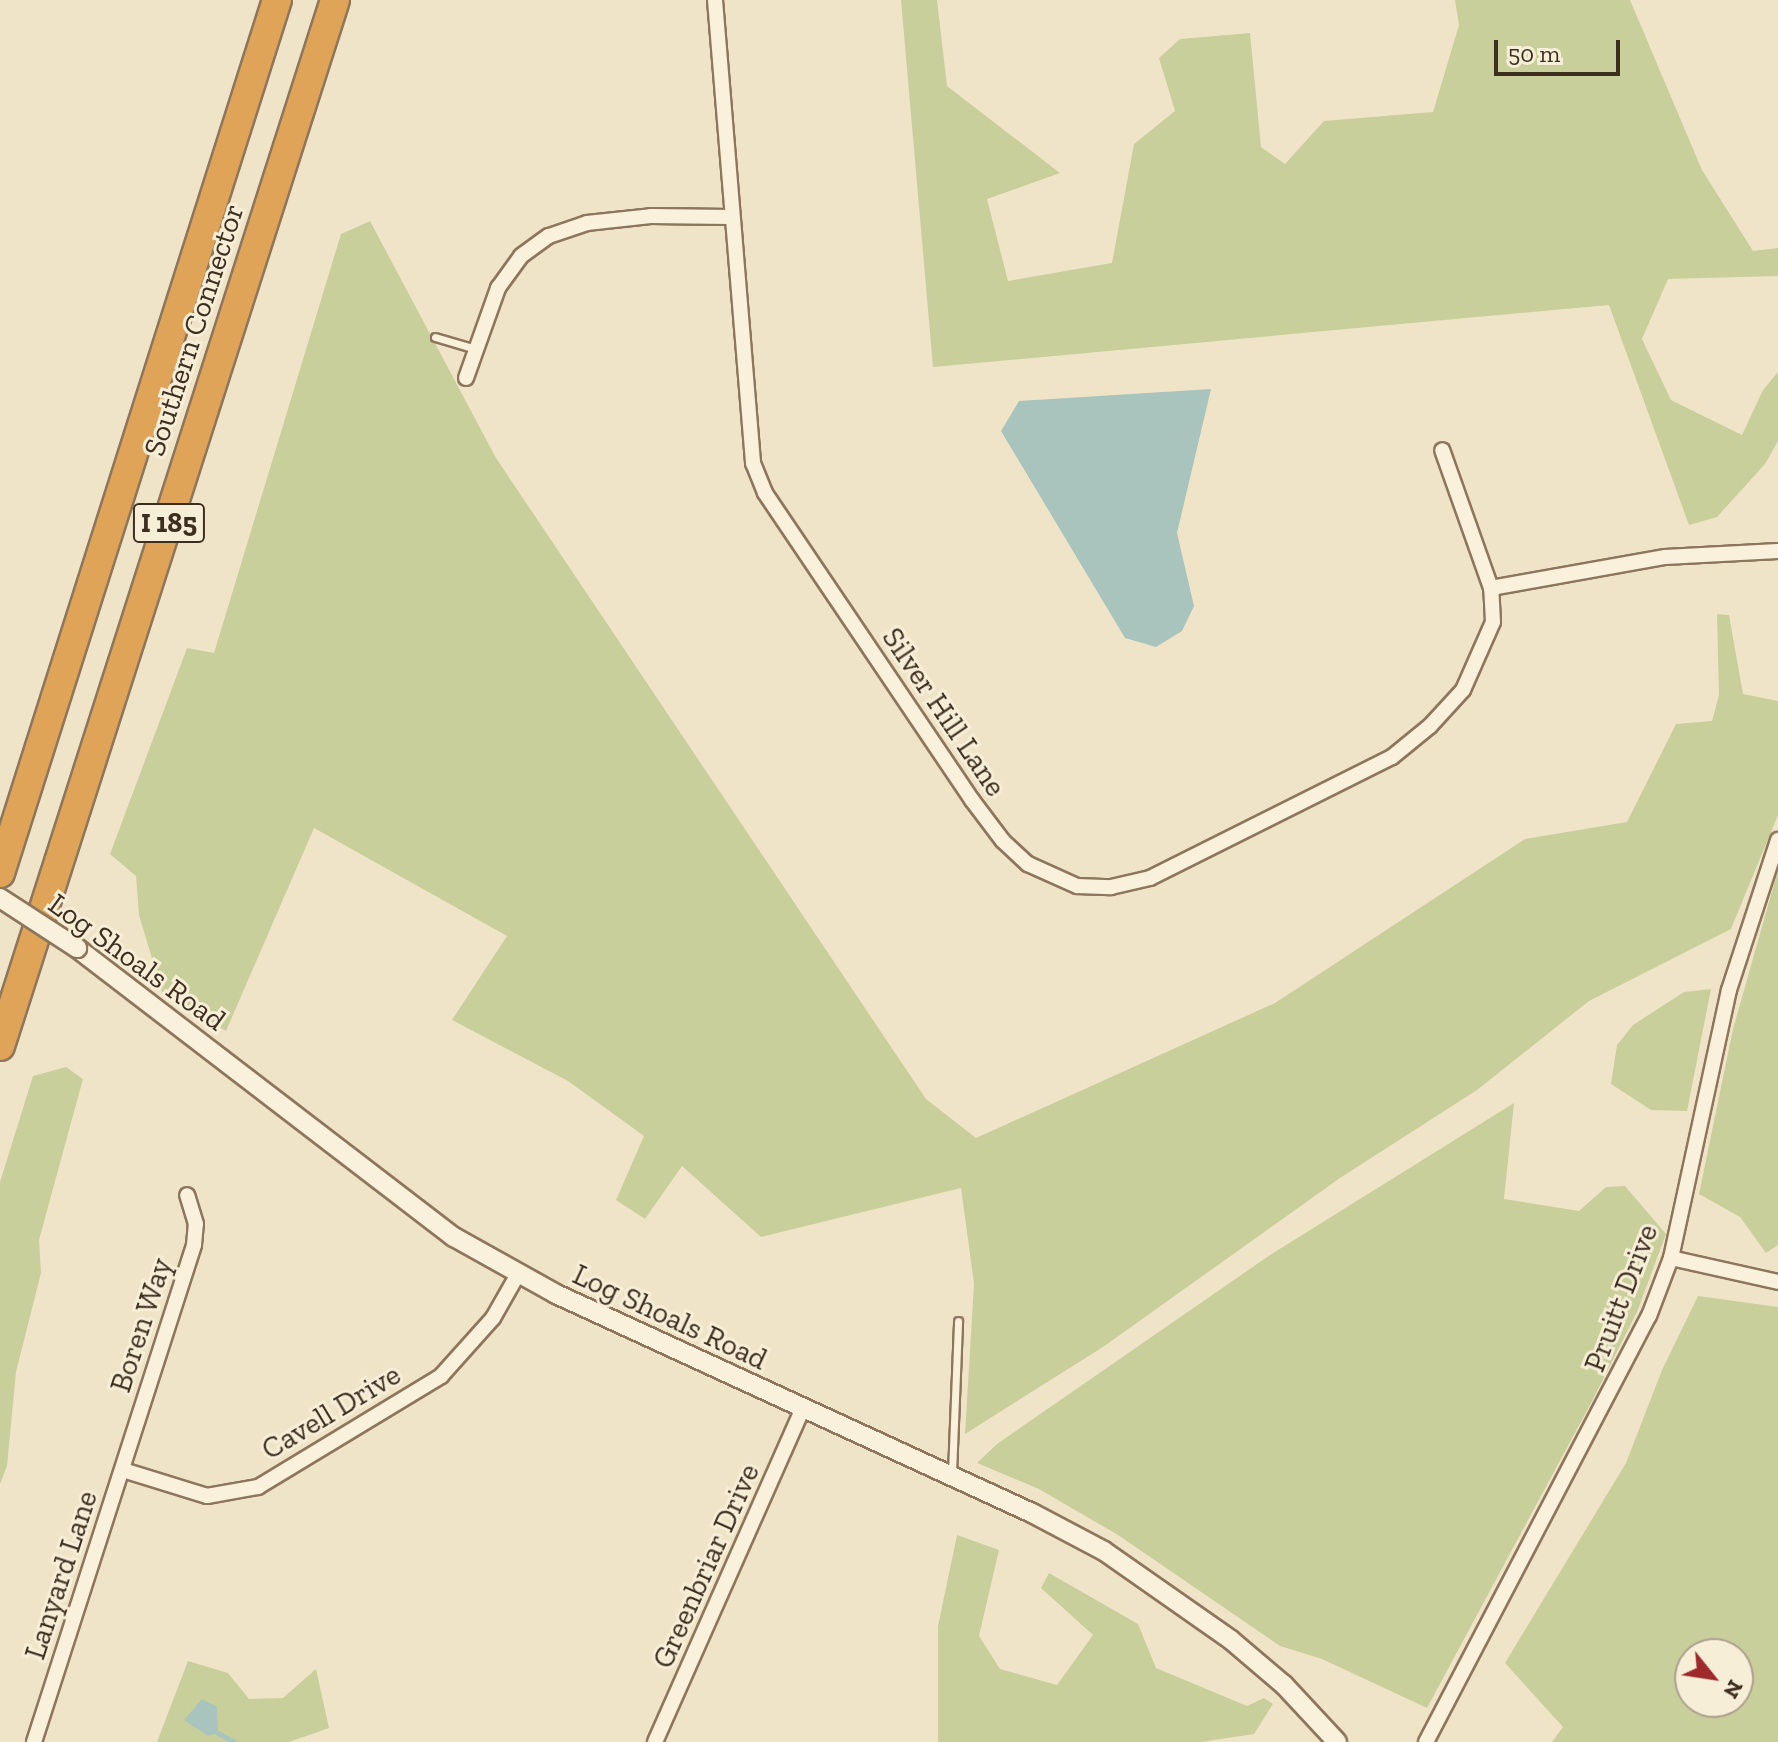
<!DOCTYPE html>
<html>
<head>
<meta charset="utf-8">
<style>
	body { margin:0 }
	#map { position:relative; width:1778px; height:1742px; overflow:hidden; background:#f0e4c8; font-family:"Zilla Slab",serif }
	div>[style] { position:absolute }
	.green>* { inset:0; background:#c9cf9b }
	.water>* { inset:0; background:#a9c4bc }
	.stream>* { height:5px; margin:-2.5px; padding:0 2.5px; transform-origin:2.5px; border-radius:2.5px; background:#a9c4bc }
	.roads { filter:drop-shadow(2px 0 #8d765c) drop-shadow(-2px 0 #8d765c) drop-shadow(0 2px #8d765c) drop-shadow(0 -2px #8d765c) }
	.service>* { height:7px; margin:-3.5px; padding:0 3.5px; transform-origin:3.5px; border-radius:3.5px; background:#faf1dc }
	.minor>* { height:14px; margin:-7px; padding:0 7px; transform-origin:7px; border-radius:7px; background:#faf1dc }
	.tertiary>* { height:18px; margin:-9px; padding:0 9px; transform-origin:9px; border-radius:9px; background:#faf1dc }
	.motorway>* { height:28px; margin:-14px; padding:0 14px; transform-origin:14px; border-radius:14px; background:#e0a458 }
	.bridges { filter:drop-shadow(2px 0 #8d765c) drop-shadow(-2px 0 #8d765c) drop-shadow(0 2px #8d765c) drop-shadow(0 -2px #8d765c) }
	.tertiary-bridge>* { height:18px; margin:-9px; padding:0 9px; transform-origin:9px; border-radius:9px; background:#faf1dc }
	span { translate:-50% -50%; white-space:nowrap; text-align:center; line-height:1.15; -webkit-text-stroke:6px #f7eed8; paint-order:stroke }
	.shield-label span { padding:2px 6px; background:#f7eed8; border:2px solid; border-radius:6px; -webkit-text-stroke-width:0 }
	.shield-label { font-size:28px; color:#3d2e20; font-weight:700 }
	.street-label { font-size:30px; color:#3d2e20 }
	.north { position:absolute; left:1674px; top:1638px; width:80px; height:80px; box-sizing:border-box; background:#f7eed8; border:2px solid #ada18e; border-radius:50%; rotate:120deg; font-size:22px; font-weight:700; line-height:32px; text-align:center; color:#3d2e20 }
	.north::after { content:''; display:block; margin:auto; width:28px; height:36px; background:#9e2a2b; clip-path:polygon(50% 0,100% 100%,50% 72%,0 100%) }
	.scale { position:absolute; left:1494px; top:40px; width:126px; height:36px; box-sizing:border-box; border:4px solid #3d2e20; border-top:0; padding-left:10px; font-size:24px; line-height:28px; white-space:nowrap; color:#3d2e20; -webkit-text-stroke:6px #f7eed8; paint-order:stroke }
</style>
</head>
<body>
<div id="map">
	<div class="green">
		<i style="clip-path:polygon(901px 0,937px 0,947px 86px,1060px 173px,987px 199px,1008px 281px,1112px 263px,1134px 144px,1175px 111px,1159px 58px,1180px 39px,1250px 33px,1261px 147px,1285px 164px,1324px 121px,1433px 112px,1459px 25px,1455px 0,1630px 0,1702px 170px,1753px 251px,1778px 248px,1778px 276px,1668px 279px,1642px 339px,1671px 400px,1742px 435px,1763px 390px,1778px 372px,1778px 441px,1765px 464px,1717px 517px,1689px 525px,1609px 305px,933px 367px)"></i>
		<i style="clip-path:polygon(370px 221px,496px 458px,926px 1099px,976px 1138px,1275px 1003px,1525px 839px,1627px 822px,1676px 724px,1712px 721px,1719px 695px,1717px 614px,1729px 615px,1743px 694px,1778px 701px,1778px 815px,1731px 929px,1589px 1001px,1477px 1090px,1340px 1178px,1103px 1347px,965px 1434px,974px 1284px,961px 1188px,761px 1237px,682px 1166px,645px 1219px,616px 1200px,644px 1136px,568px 1081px,452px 1020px,507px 936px,314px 828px,226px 1031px,162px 992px,139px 915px,136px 876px,110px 854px,187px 648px,214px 653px,341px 234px)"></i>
		<i style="clip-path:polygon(1778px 870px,1778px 1245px,1766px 1253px,1740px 1217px,1699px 1194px,1733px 1029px)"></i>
		<i style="clip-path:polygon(1711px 989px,1687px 1111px,1651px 1110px,1611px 1084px,1617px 1045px,1633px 1025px,1684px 992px)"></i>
		<i style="clip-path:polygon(66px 1067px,83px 1079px,39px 1240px,41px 1273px,16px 1372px,7px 1466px,0 1484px,0 1182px,33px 1076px)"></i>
		<i style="clip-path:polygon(1514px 1103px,1504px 1199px,1579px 1211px,1606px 1187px,1625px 1186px,1666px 1234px,1637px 1312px,1591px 1403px,1427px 1708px,1322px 1659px,1280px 1646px,1118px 1535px,1039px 1489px,977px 1463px,997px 1444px,1270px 1255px)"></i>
		<i style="clip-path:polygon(evenodd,1698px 1296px,1778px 1307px,1778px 1742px,1552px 1742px,1563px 1727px,1505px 1663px,1626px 1463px,1662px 1370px,1698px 1296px,1690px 1654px,1738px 1654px,1738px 1702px,1690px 1702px,1690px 1654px)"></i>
		<i style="clip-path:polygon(957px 1535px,999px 1550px,979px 1636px,1000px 1669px,1057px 1685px,1093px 1635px,1041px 1588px,1049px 1573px,1138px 1624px,1156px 1668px,1247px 1706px,1264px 1698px,1273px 1704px,1254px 1734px,1201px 1742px,938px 1742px,938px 1626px)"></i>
		<i style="clip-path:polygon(188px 1661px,228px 1673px,249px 1699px,283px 1698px,316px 1669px,329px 1728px,289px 1742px,157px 1742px)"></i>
	</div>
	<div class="water">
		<i style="clip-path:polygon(1211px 389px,1177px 533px,1194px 606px,1182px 631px,1156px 647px,1125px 638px,1001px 431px,1019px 401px)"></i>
		<i style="clip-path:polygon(202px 1699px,217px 1707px,218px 1733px,208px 1736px,184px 1720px)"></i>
	</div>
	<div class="stream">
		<i style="left:218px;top:1733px;width:18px;rotate:29deg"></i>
	</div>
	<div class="roads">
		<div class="service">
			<i style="left:435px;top:337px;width:43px;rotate:16.3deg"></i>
			<i style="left:952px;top:1473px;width:152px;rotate:-87.7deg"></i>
		</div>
		<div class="minor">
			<i style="left:715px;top:0;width:465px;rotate:85.3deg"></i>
			<i style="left:753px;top:463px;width:32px;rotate:68deg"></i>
			<i style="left:765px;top:493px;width:370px;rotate:56deg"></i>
			<i style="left:972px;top:800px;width:51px;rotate:52.9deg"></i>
			<i style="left:1003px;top:841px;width:34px;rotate:43deg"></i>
			<i style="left:1028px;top:864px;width:54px;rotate:24.2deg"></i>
			<i style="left:1077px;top:886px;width:34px;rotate:2deg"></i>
			<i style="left:1111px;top:887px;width:40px;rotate:-13deg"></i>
			<i style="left:1150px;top:878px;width:271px;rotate:-26.6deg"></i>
			<i style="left:1392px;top:757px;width:49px;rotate:-39.2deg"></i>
			<i style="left:1430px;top:726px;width:49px;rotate:-47.5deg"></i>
			<i style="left:1463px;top:690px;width:74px;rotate:-66.2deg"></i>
			<i style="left:1493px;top:622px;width:34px;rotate:-93deg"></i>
			<i style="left:1491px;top:588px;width:146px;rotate:-109.5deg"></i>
			<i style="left:466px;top:378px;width:96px;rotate:-70.4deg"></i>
			<i style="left:498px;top:288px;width:39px;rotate:-54deg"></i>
			<i style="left:521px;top:256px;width:34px;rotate:-36deg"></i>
			<i style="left:549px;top:236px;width:40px;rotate:-18.9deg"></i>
			<i style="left:587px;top:223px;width:64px;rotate:-6.2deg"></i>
			<i style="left:651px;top:216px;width:79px;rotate:0.7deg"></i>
			<i style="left:1491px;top:588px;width:177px;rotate:-10.1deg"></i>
			<i style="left:1665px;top:557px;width:113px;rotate:-3deg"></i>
			<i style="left:1671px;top:1258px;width:110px;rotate:12.6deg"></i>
			<i style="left:123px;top:1470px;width:88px;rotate:17.2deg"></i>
			<i style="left:207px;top:1496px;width:52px;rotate:-10deg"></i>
			<i style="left:258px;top:1487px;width:214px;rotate:-31.2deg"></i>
			<i style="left:441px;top:1376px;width:78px;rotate:-48.1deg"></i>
			<i style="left:493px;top:1318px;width:51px;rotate:-60.4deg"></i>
			<i style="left:34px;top:1742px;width:522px;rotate:-72.15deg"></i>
			<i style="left:194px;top:1245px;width:21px;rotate:-85deg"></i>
			<i style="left:196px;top:1224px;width:30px;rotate:-107deg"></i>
			<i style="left:655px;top:1742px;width:362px;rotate:-66.1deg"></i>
			<i style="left:1426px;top:1742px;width:481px;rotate:-62.4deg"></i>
			<i style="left:1649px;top:1316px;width:62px;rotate:-69.2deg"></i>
			<i style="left:1671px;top:1258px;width:274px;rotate:-77.8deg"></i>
			<i style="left:1729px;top:990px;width:158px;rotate:-71.9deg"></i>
		</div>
		<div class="tertiary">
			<i style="left:77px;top:948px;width:475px;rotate:37.5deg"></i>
			<i style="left:454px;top:1237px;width:117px;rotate:29.2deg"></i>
			<i style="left:556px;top:1294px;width:524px;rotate:24.71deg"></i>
			<i style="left:1032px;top:1513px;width:81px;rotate:27.8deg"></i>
			<i style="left:1104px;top:1551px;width:155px;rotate:35deg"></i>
			<i style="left:1231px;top:1640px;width:70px;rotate:40.3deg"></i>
			<i style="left:1284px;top:1685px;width:78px;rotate:47.1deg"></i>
		</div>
		<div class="motorway">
			<i style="left:0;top:873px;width:916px;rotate:-72.4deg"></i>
			<i style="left:0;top:1046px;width:1098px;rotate:-72.24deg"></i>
		</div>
	</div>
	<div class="bridges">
		<div class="tertiary-bridge">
			<i style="left:0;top:898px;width:92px;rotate:33deg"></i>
		</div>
	</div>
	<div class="shield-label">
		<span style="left:169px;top:523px">I 185</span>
	</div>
	<div class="street-label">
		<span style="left:194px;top:330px;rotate:-72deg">Southern Connector</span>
		<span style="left:944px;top:712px;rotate:56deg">Silver Hill Lane</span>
		<span style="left:137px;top:962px;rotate:36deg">Log Shoals Road</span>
		<span style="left:1621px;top:1298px;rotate:-69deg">Pruitt Drive</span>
		<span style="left:670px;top:1317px;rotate:25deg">Log Shoals Road</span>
		<span style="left:141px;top:1325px;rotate:-72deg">Boren Way</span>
		<span style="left:331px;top:1412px;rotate:-31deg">Cavell Drive</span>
		<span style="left:706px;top:1566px;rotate:-66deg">Greenbriar Drive</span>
		<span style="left:61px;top:1575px;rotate:-72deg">Lanyard Lane</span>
	</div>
	<div class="north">N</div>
	<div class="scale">50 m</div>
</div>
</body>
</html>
